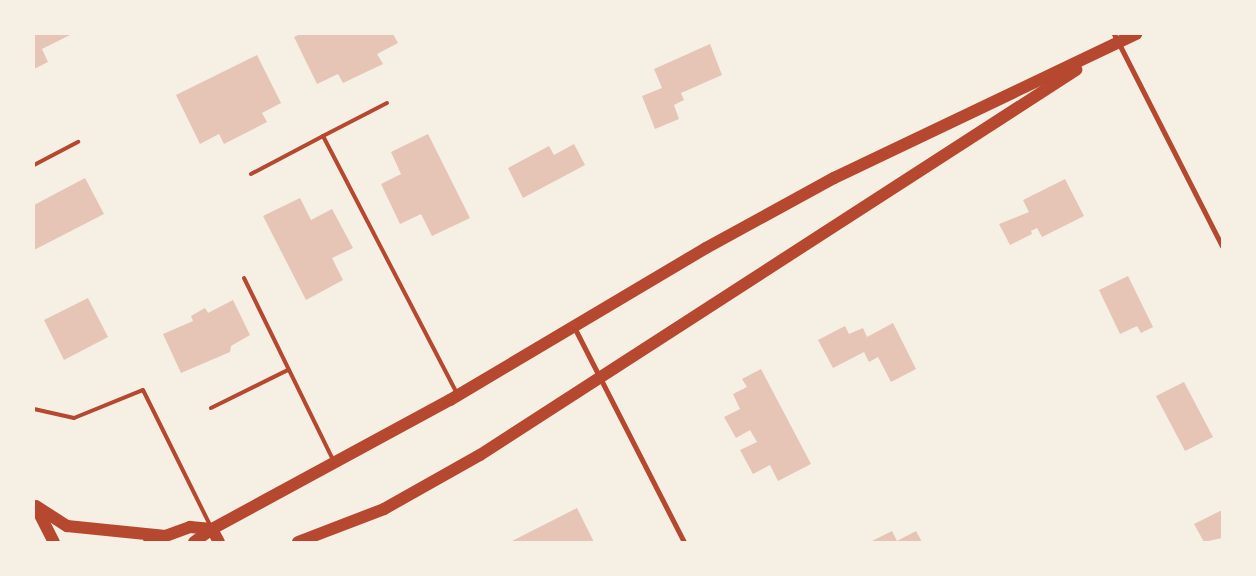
<!DOCTYPE html>
<html>
<head>
<meta charset="utf-8">
<style>
	body { margin:0 }
	#map { position:relative; width:1256px; height:576px; overflow:hidden; background:#f6efe4; font-family:"Titillium Web",sans-serif }
	div>[style] { position:absolute }
	.building>* { inset:0; background:#e6c5b7 }
	.service>* { height:4px; margin:-2px; padding:0 2px; transform-origin:2px; border-radius:2px; background:#b5482f }
	.minor>* { height:5px; margin:-2.5px; padding:0 2.5px; transform-origin:2.5px; border-radius:2.5px; background:#b5482f }
	.primary>* { height:12px; margin:-6px; padding:0 6px; transform-origin:6px; border-radius:6px; background:#b5482f }
	span { translate:-50% -50%; white-space:nowrap; text-align:center; line-height:1.15; -webkit-text-stroke:5px #f6efe4; paint-order:stroke }
	.frame { position:absolute; inset:0; border:35px solid #f6efe4; pointer-events:none }
</style>
</head>
<body>
<div id="map">
	<div class="building">
		<i style="clip-path:polygon(34px 34px,72px 34px,42px 49px,48px 62px,34px 69px)"></i>
		<i style="clip-path:polygon(300px 34px,393px 34px,398px 43px,377px 54px,383px 64px,343px 83px,338px 74px,317px 84px,294px 37px)"></i>
		<i style="clip-path:polygon(710px 44px,722px 75px,681px 93px,684px 100px,674px 105px,679px 119px,655px 129px,642px 96px,662px 88px,654px 69px)"></i>
		<i style="clip-path:polygon(257px 55px,281px 103px,262px 113px,267px 122px,224px 144px,219px 134px,200px 144px,176px 95px)"></i>
		<i style="clip-path:polygon(428px 134px,470px 218px,432px 236px,421px 214px,400px 224px,381px 184px,401px 174px,391px 152px)"></i>
		<i style="clip-path:polygon(574px 144px,585px 165px,523px 198px,508px 168px,549px 146px,554px 155px)"></i>
		<i style="clip-path:polygon(85px 178px,104px 214px,34px 250px,34px 205px)"></i>
		<i style="clip-path:polygon(1065px 179px,1084px 216px,1042px 237px,1037px 228px,1031px 231px,1032px 234px,1010px 245px,999px 224px,1029px 212px,1023px 200px)"></i>
		<i style="clip-path:polygon(300px 198px,311px 220px,332px 209px,353px 248px,332px 258px,343px 280px,306px 300px,263px 216px)"></i>
		<i style="clip-path:polygon(1128px 276px,1153px 327px,1141px 333px,1137px 326px,1120px 334px,1099px 290px)"></i>
		<i style="clip-path:polygon(88px 298px,108px 337px,64px 360px,44px 320px)"></i>
		<i style="clip-path:polygon(233px 300px,250px 335px,231px 346px,230px 352px,181px 373px,163px 334px,193px 321px,191px 316px,205px 308px,208px 313px)"></i>
		<i style="clip-path:polygon(893px 323px,916px 369px,891px 382px,878px 357px,869px 362px,864px 352px,833px 368px,818px 340px,845px 326px,849px 334px,863px 328px,867px 337px)"></i>
		<i style="clip-path:polygon(761px 369px,811px 464px,778px 481px,770px 465px,753px 474px,740px 450px,757px 442px,750px 430px,736px 438px,724px 417px,740px 409px,733px 394px,747px 387px,742px 379px)"></i>
		<i style="clip-path:polygon(1184px 382px,1213px 437px,1185px 451px,1156px 396px)"></i>
		<i style="clip-path:polygon(577px 508px,594px 542px,510px 542px)"></i>
		<i style="clip-path:polygon(1222px 510px,1222px 538px,1204px 542px,1194px 524px)"></i>
		<i style="clip-path:polygon(892px 531px,897px 541px,916px 531px,922px 542px,870px 542px)"></i>
	</div>
	<div class="service">
		<i style="left:323px;top:136px;width:72px;rotate:-27.3deg"></i>
		<i style="left:34px;top:165px;width:50px;rotate:-27.6deg"></i>
		<i style="left:251px;top:174px;width:81px;rotate:-27.8deg"></i>
		<i style="left:323px;top:136px;width:290px;rotate:62.5deg"></i>
		<i style="left:244px;top:278px;width:203px;rotate:63.9deg"></i>
		<i style="left:211px;top:408px;width:86px;rotate:-26.3deg"></i>
		<i style="left:34px;top:409px;width:41px;rotate:12.7deg"></i>
		<i style="left:74px;top:418px;width:74px;rotate:-22.1deg"></i>
		<i style="left:143px;top:390px;width:153px;rotate:63.6deg"></i>
	</div>
	<div class="minor">
		<i style="left:1114px;top:34px;width:238px;rotate:63deg"></i>
		<i style="left:574px;top:327px;width:242px;rotate:62.9deg"></i>
	</div>
	<div class="primary">
		<i style="left:36px;top:506px;width:37px;rotate:33deg"></i>
		<i style="left:67px;top:526px;width:99px;rotate:5.8deg"></i>
		<i style="left:37px;top:509px;width:37px;rotate:63deg"></i>
		<i style="left:149px;top:542px;width:44px;rotate:-20.1deg"></i>
		<i style="left:190px;top:527px;width:22px;rotate:5deg"></i>
		<i style="left:212px;top:529px;width:271px;rotate:-28.5deg"></i>
		<i style="left:450px;top:400px;width:298px;rotate:-30.7deg"></i>
		<i style="left:706px;top:248px;width:146px;rotate:-28.7deg"></i>
		<i style="left:834px;top:178px;width:335px;rotate:-25.5deg"></i>
		<i style="left:194px;top:542px;width:22px;rotate:-36deg"></i>
		<i style="left:212px;top:529px;width:15px;rotate:62deg"></i>
		<i style="left:298px;top:542px;width:92px;rotate:-21deg"></i>
		<i style="left:384px;top:509px;width:110px;rotate:-29.4deg"></i>
		<i style="left:480px;top:455px;width:710px;rotate:-32.86deg"></i>
	</div>
	<div class="frame"></div>
</div>
</body>
</html>
